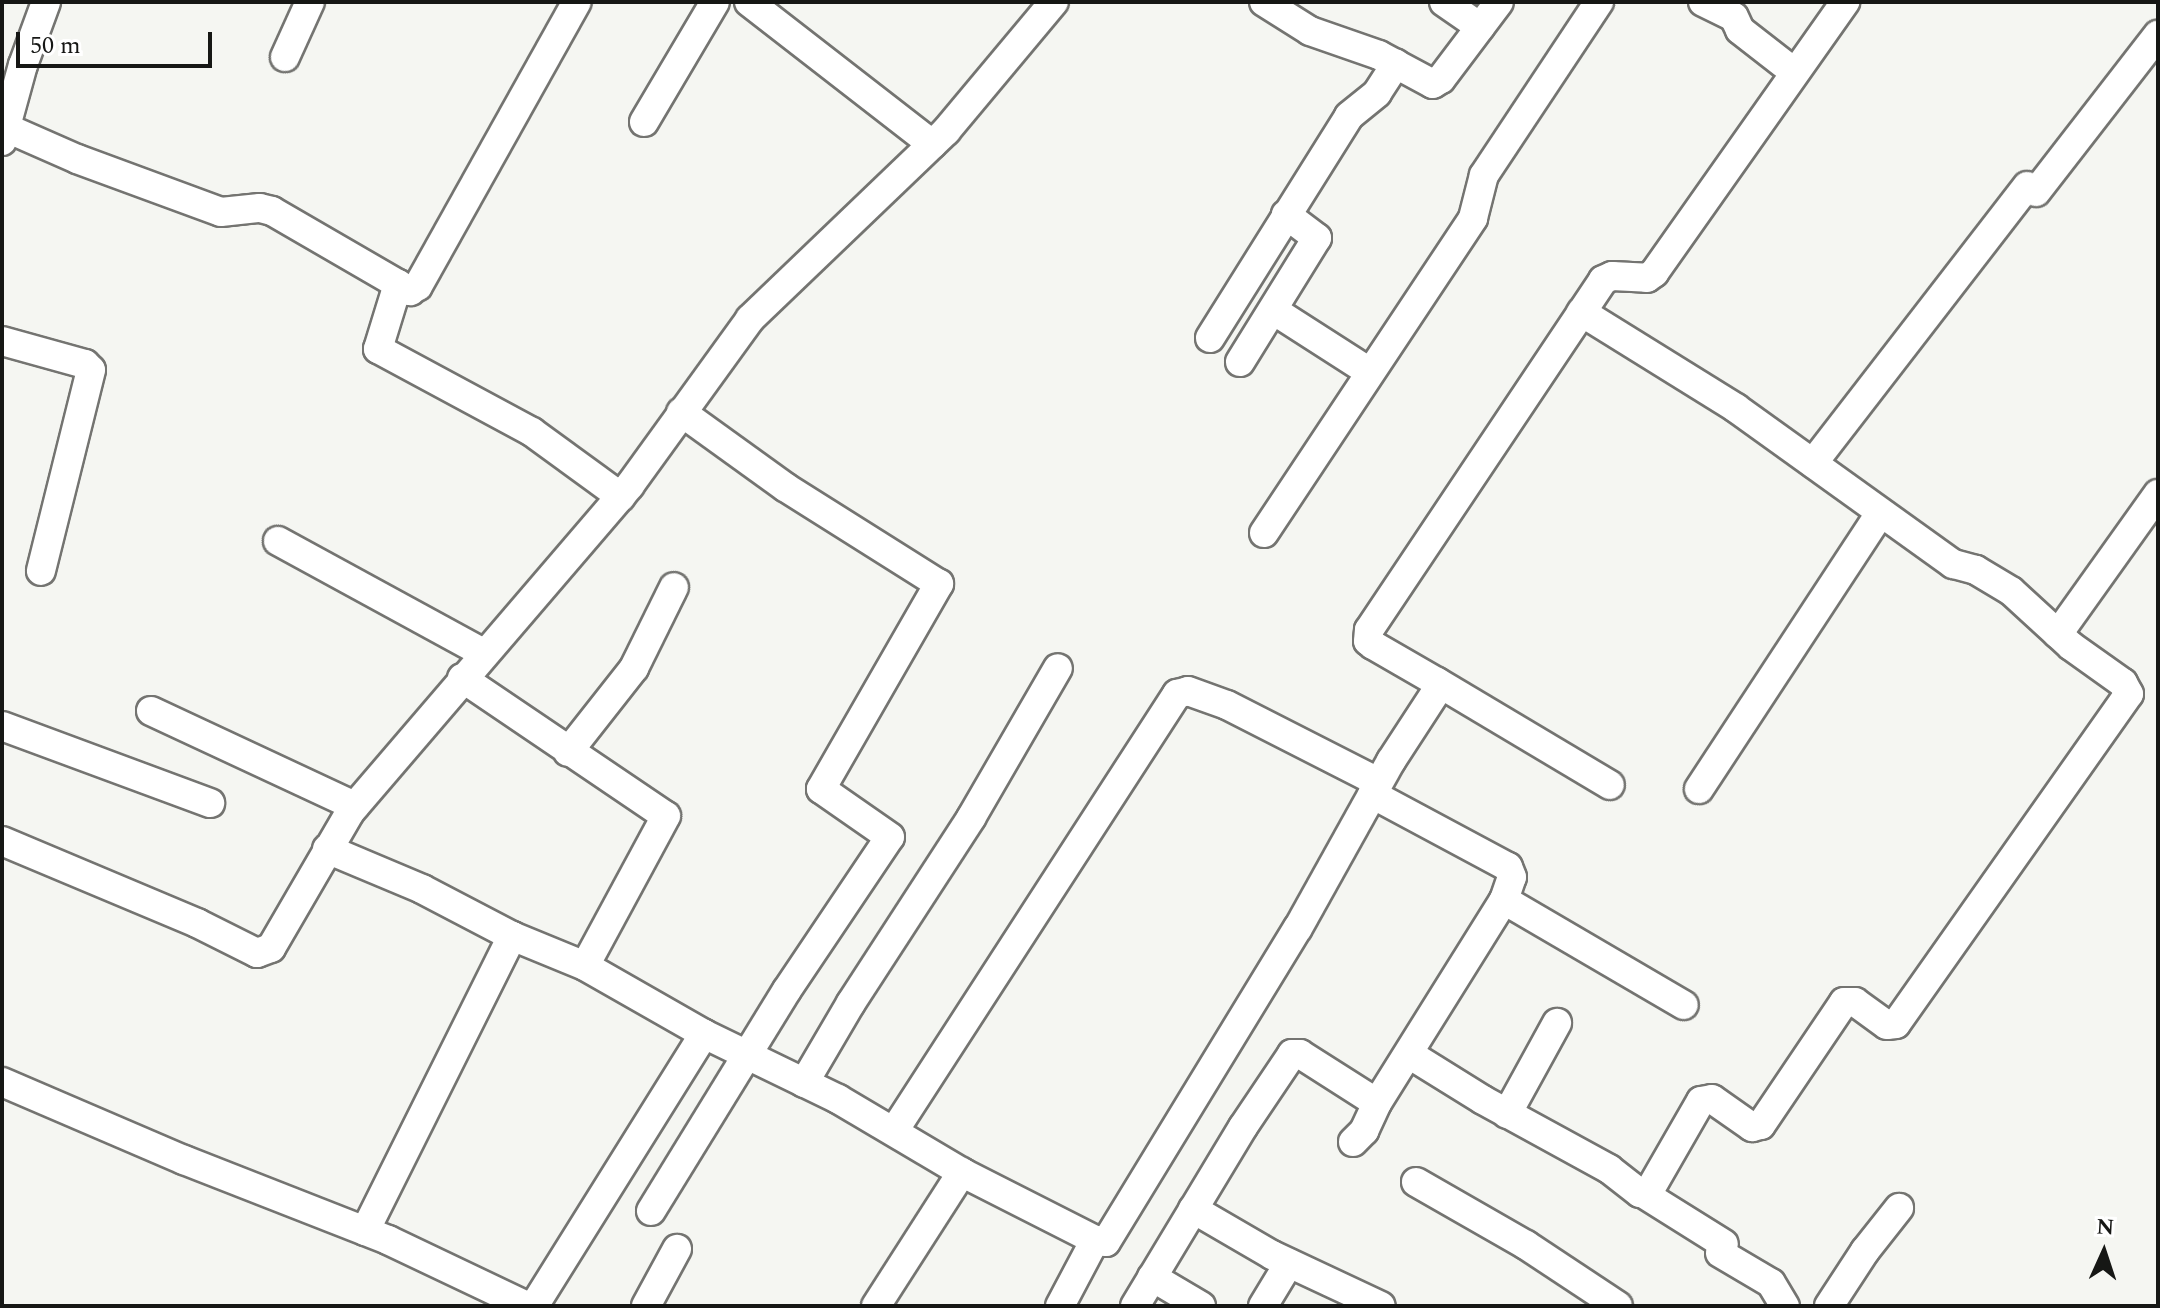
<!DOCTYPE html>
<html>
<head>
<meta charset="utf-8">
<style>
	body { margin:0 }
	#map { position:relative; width:2160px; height:1308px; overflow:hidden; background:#f5f6f2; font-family:Spectral,serif }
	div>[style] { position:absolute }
	.roads { filter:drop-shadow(2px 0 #747471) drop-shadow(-2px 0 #747471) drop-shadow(0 2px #747471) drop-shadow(0 -2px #747471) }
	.street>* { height:28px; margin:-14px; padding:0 14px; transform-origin:14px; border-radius:14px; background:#fff }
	span { translate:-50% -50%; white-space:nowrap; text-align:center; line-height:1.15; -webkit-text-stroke:8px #fff; paint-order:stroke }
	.frame { position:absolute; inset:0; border:4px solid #161715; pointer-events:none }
	.north { position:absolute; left:2064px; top:1212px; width:80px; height:80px; -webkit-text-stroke:6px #fff; paint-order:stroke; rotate:3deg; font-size:22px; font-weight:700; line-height:32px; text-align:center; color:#161715 }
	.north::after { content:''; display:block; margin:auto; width:28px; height:36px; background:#161715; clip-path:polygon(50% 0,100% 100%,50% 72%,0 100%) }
	.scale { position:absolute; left:16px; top:32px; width:196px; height:36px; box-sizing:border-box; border:4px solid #161715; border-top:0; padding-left:10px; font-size:24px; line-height:28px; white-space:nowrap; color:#161715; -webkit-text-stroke:6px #fff; paint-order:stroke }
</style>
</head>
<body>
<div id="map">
	<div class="roads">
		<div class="street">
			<i style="left:749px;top:2px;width:232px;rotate:37.8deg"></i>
			<i style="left:1264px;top:2px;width:54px;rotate:32.2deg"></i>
			<i style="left:1310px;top:31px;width:73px;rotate:19.2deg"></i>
			<i style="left:1379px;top:55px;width:61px;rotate:28.2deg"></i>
			<i style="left:1433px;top:84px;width:9px;rotate:-32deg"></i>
			<i style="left:1441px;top:79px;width:96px;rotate:-53deg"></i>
			<i style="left:1444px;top:2px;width:44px;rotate:34.8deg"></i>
			<i style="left:1703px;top:2px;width:34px;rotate:26deg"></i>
			<i style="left:1734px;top:17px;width:14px;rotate:65deg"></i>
			<i style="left:1740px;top:30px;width:68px;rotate:37.9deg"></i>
			<i style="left:285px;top:57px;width:60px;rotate:-65.6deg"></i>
			<i style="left:644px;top:122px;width:139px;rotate:-59.4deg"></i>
			<i style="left:2px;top:126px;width:82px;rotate:23.7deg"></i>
			<i style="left:77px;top:159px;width:153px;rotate:20.2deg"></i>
			<i style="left:221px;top:212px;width:39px;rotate:-6deg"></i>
			<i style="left:260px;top:208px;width:12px;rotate:14deg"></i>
			<i style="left:272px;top:211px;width:160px;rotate:30.1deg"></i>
			<i style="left:410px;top:291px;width:9px;rotate:-32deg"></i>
			<i style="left:418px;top:286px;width:325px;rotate:-60.8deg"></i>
			<i style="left:2px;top:141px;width:79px;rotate:-74.6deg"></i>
			<i style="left:23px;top:65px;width:67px;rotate:-69.9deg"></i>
			<i style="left:2036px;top:192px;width:199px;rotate:-52.2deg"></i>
			<i style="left:398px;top:284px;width:68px;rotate:107.1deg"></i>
			<i style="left:378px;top:349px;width:175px;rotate:28.3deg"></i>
			<i style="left:532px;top:432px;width:110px;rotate:36.1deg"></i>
			<i style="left:1273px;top:310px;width:113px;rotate:32.7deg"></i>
			<i style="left:1210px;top:338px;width:262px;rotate:-57.9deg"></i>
			<i style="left:1349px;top:116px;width:36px;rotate:-39deg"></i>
			<i style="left:1377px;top:93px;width:35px;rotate:-57deg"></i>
			<i style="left:2px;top:341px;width:86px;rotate:15.5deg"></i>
			<i style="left:85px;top:364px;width:8px;rotate:45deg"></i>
			<i style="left:91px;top:370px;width:207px;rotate:104deg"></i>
			<i style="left:1240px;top:362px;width:146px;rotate:-58.2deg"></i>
			<i style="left:1317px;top:238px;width:39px;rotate:-143deg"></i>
			<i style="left:1813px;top:463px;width:350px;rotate:-52.3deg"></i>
			<i style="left:1264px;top:533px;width:378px;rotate:-56.4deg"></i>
			<i style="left:1473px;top:218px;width:44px;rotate:-75.7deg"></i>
			<i style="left:1484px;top:175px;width:208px;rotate:-56.4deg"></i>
			<i style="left:278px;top:541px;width:234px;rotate:28.6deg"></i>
			<i style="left:2058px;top:634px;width:172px;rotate:-54.5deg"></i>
			<i style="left:462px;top:678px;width:246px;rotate:34.1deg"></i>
			<i style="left:666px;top:816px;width:170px;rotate:118.4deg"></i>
			<i style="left:1437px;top:682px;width:201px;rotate:30.8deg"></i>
			<i style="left:151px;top:711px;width:225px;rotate:25deg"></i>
			<i style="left:2px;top:726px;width:222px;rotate:20.3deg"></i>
			<i style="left:568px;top:752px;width:107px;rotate:-51.8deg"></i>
			<i style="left:634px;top:668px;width:90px;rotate:-63.7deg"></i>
			<i style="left:1699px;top:789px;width:330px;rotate:-56.7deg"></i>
			<i style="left:2px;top:841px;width:212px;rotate:22.8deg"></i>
			<i style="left:197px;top:923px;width:67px;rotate:26.6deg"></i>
			<i style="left:257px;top:953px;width:15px;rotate:-20deg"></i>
			<i style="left:271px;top:948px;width:157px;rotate:-59.8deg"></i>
			<i style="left:350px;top:812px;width:430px;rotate:-49.4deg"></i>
			<i style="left:630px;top:485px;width:205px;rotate:-54.1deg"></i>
			<i style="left:750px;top:319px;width:272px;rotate:-43.8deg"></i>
			<i style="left:946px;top:131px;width:168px;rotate:-50.1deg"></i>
			<i style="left:327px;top:849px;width:103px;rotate:22.8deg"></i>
			<i style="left:422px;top:889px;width:102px;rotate:27.6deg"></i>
			<i style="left:512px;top:936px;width:79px;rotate:22.3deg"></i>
			<i style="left:585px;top:966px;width:137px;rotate:29.7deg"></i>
			<i style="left:704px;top:1034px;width:149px;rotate:25.9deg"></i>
			<i style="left:838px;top:1099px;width:145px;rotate:30.6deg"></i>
			<i style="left:963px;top:1173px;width:148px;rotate:26.9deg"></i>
			<i style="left:1095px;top:1240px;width:11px;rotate:10deg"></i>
			<i style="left:1106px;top:1242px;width:368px;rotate:-58.6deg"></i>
			<i style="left:1298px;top:928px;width:191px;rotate:-60.9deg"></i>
			<i style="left:1391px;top:761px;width:86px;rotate:-56.9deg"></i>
			<i style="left:1438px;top:689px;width:7px;rotate:-98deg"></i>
			<i style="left:1437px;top:682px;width:74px;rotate:-150deg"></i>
			<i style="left:1373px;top:645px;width:6px;rotate:-141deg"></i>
			<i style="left:1368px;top:641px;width:11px;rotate:-85deg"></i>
			<i style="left:1369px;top:630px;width:421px;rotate:-56.2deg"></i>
			<i style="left:1603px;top:280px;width:10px;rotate:-24deg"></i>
			<i style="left:1612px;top:276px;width:35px;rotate:3deg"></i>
			<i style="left:1647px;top:278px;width:9px;rotate:-36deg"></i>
			<i style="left:1654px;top:273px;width:332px;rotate:-54.8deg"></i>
			<i style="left:1504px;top:900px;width:208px;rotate:30.3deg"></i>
			<i style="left:1409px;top:1054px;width:87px;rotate:31.9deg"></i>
			<i style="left:1483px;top:1100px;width:144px;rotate:28.7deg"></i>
			<i style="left:1609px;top:1169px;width:39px;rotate:38deg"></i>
			<i style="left:1640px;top:1193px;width:8px"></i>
			<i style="left:1648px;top:1193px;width:106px;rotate:-60.1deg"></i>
			<i style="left:1701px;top:1101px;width:11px;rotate:-10deg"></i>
			<i style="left:1712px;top:1099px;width:49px;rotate:35deg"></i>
			<i style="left:1752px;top:1127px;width:9px;rotate:-13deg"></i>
			<i style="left:1761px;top:1125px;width:148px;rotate:-56deg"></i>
			<i style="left:1844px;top:1002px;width:11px"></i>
			<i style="left:1855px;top:1002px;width:39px;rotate:36deg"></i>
			<i style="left:1887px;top:1025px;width:9px;rotate:-6deg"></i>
			<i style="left:1896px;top:1024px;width:404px;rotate:-54.8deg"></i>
			<i style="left:2129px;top:694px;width:13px;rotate:-119deg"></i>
			<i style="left:2123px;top:683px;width:64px;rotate:-144.6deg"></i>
			<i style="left:2071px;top:646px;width:81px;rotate:-137.5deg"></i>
			<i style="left:2011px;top:591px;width:41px;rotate:-149deg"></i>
			<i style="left:1976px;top:570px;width:24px;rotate:-165deg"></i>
			<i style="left:1953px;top:564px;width:267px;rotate:-144.3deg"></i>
			<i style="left:1736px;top:408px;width:182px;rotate:-148.2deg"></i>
			<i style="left:2px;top:1082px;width:198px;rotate:23.2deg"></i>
			<i style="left:184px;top:1160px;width:219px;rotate:21.4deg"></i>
			<i style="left:388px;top:1240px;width:154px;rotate:25.4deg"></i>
			<i style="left:804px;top:1083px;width:93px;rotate:-59.6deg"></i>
			<i style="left:851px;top:1003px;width:221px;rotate:-57deg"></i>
			<i style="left:971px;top:818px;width:173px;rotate:-59.9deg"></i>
			<i style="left:1507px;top:1114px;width:104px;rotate:-61.2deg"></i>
			<i style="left:894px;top:1131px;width:521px;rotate:-57.07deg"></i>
			<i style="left:1177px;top:694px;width:11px;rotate:-15deg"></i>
			<i style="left:1188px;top:691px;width:41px;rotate:19.7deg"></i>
			<i style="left:1227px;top:705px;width:169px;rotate:27deg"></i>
			<i style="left:1353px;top:1142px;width:16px;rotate:-45deg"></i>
			<i style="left:1364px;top:1131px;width:31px;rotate:-65deg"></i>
			<i style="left:1416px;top:1182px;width:127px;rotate:29.8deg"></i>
			<i style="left:1526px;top:1245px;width:110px;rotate:33.5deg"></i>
			<i style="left:1644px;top:1194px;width:94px;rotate:32deg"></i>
			<i style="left:1193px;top:1209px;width:91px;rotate:30.2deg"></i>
			<i style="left:1272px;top:1255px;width:120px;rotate:25.1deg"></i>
			<i style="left:651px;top:1211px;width:259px;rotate:-58.4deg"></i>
			<i style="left:787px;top:990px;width:184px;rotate:-56.1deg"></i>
			<i style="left:890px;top:837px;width:84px;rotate:-145.2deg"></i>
			<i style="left:821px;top:789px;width:237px;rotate:-60.1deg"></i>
			<i style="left:939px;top:584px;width:182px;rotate:-147.8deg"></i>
			<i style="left:785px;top:487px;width:128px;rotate:-144.2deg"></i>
			<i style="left:365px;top:1231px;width:330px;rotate:-63.5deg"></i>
			<i style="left:1720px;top:1253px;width:59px;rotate:30.5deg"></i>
			<i style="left:1771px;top:1283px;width:27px;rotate:59deg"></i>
			<i style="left:1152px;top:1277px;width:57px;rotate:30.6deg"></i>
			<i style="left:534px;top:1306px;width:321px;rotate:-58deg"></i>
			<i style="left:646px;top:1306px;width:65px;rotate:-61.5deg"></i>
			<i style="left:876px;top:1306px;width:159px;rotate:-57.3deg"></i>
			<i style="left:1060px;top:1306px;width:75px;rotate:-62.1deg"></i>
			<i style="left:1135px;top:1306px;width:209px;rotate:-58.9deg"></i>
			<i style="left:1243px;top:1127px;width:88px;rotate:-56.1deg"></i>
			<i style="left:1292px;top:1054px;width:8px"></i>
			<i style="left:1300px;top:1054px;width:91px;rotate:32.5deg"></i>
			<i style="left:1377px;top:1103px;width:239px;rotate:-58deg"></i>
			<i style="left:1504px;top:900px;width:24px;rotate:-71deg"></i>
			<i style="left:1512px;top:877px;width:11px;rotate:-112deg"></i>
			<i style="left:1508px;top:867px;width:154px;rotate:-151.8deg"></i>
			<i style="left:1263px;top:1306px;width:50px;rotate:-58.8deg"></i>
			<i style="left:1829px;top:1306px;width:66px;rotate:-56.8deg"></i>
			<i style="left:1865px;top:1251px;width:55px;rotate:-51.7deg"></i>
		</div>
	</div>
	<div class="frame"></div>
	<div class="north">N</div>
	<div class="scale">50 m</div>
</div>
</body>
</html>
